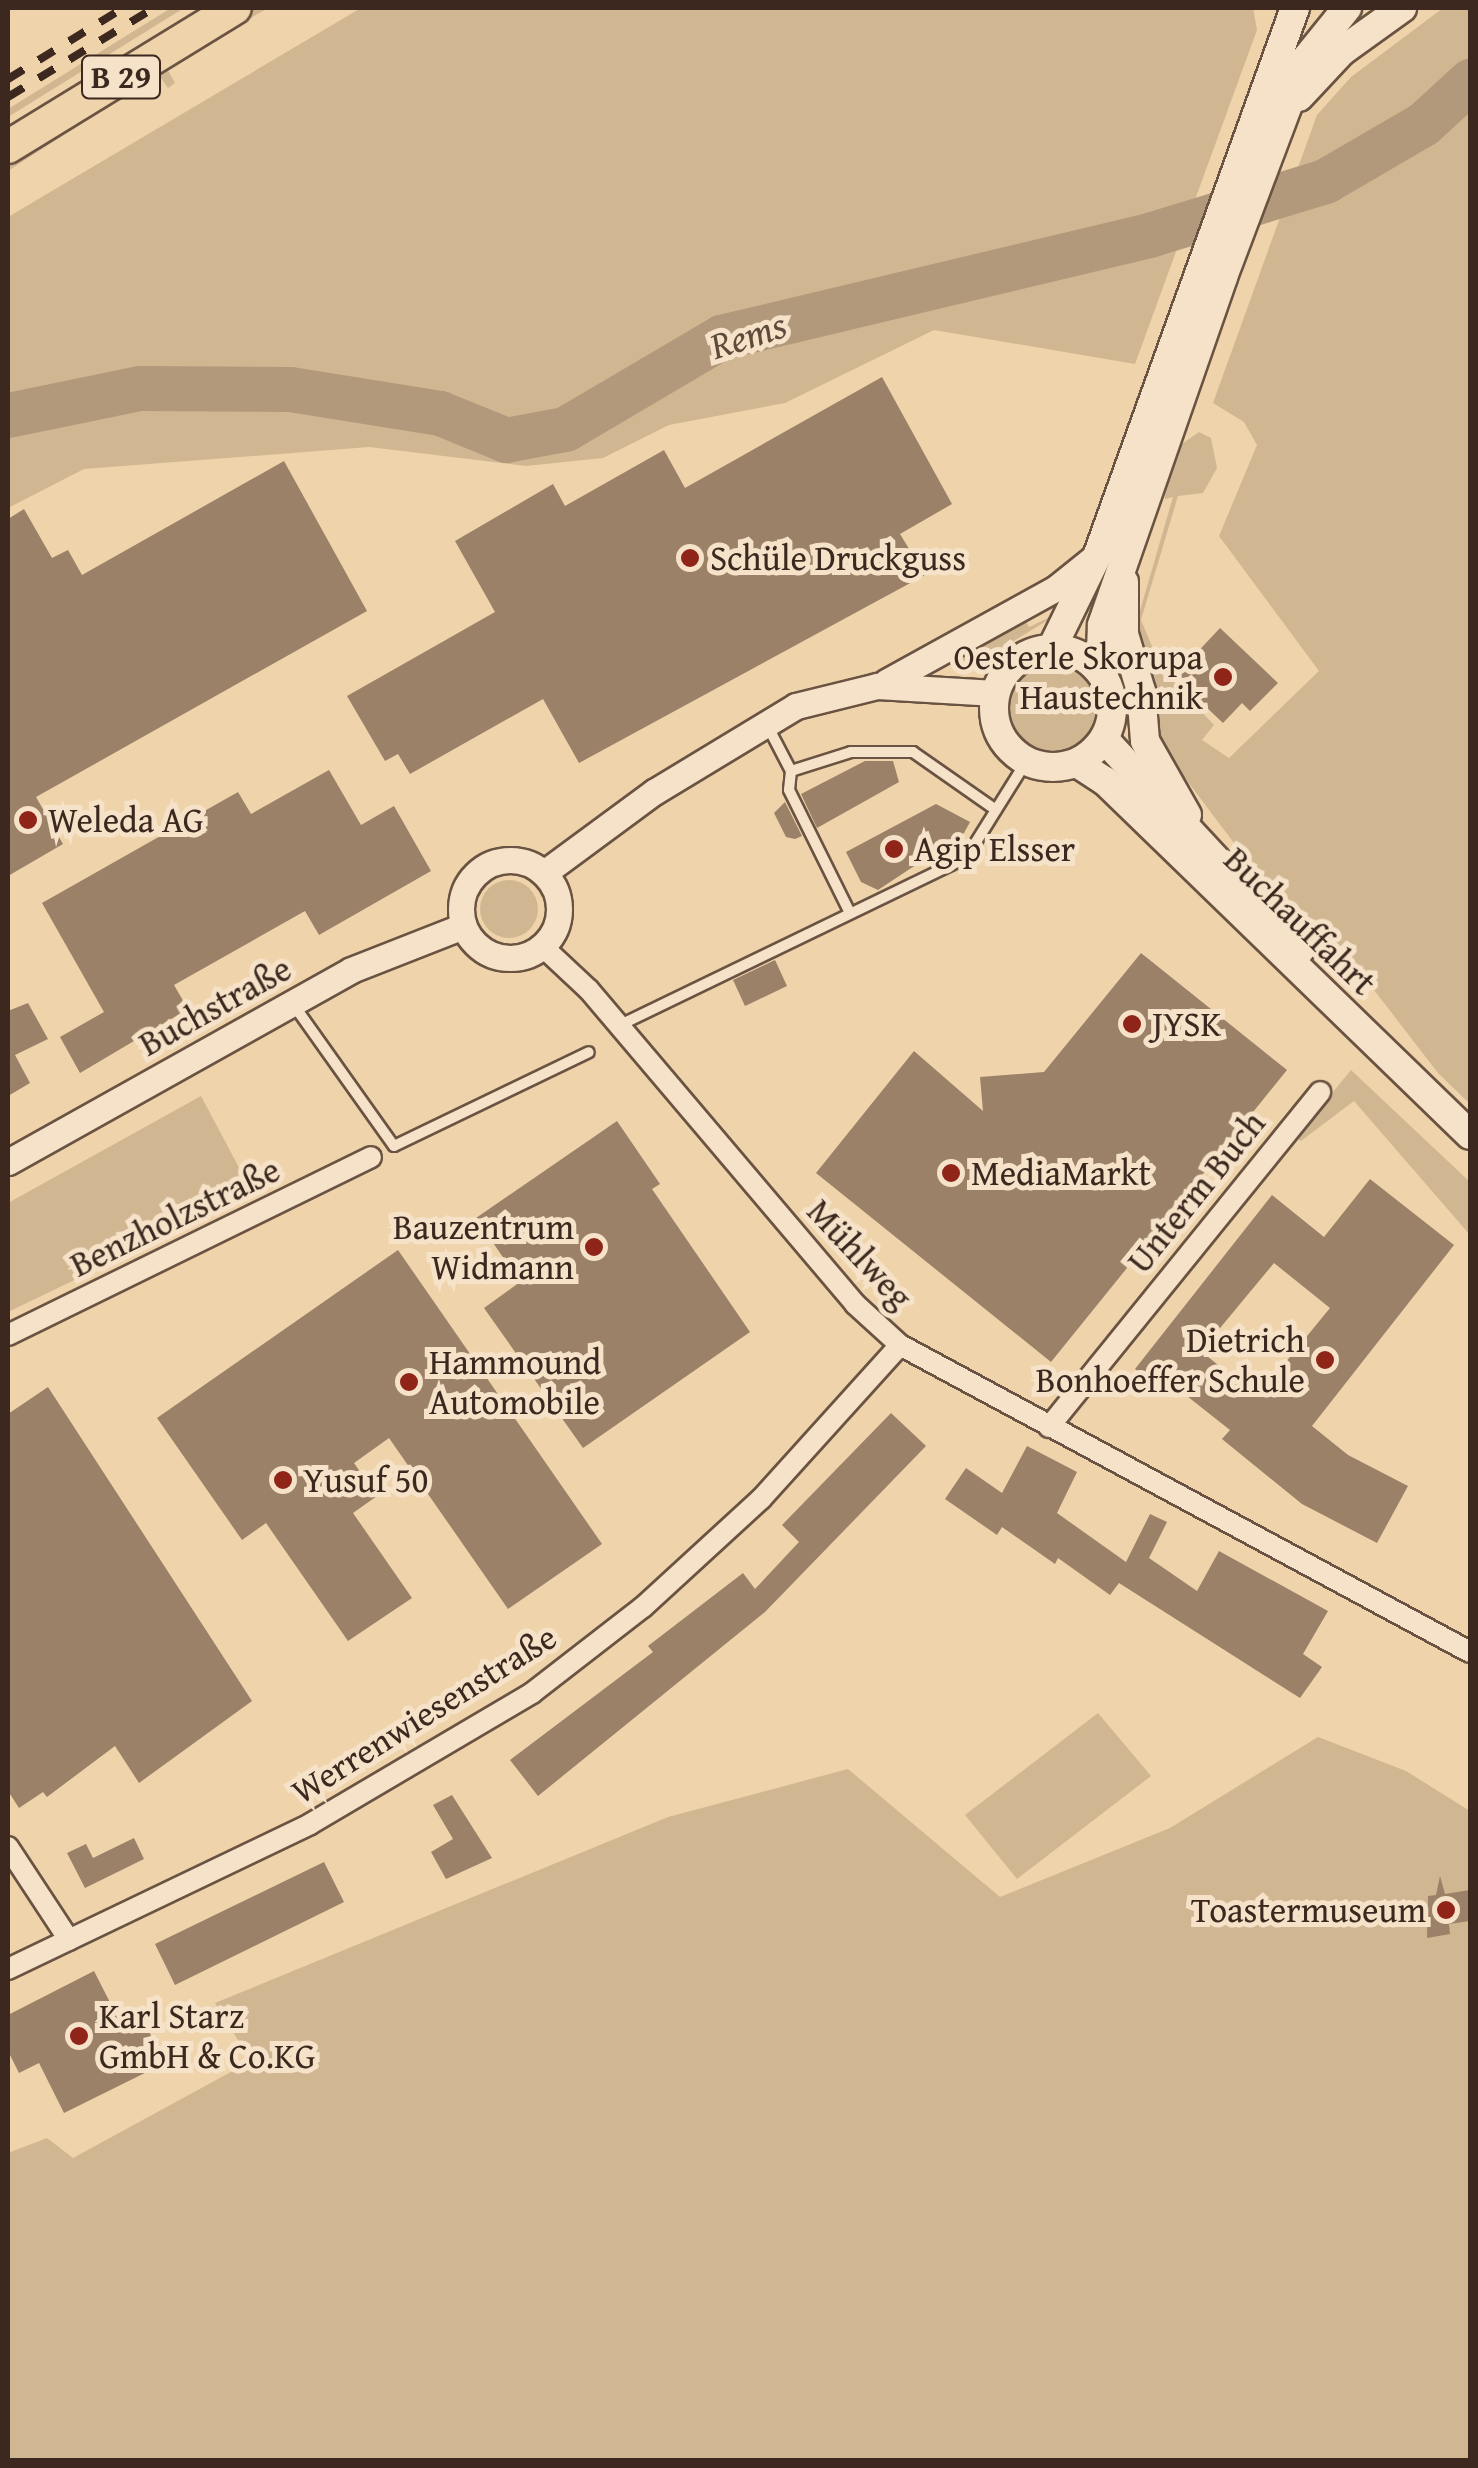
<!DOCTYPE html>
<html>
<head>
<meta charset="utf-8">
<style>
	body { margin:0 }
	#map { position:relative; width:1478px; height:2468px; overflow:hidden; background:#efd3aa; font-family:"Gentium Book Plus",serif }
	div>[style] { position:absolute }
	.green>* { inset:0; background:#d1b692 }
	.round { border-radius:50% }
	.river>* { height:45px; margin:-22.5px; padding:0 22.5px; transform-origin:22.5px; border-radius:22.5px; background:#b2997b }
	.building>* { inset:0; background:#9a8167 }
	.roads { filter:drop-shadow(2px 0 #6a5342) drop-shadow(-2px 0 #6a5342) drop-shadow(0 2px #6a5342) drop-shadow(0 -2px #6a5342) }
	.service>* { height:10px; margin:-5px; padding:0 5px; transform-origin:5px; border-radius:5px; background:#f5e2c8 }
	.minor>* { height:20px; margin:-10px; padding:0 10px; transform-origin:10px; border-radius:10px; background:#f5e2c8 }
	.tertiary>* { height:25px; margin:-12.5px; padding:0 12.5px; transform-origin:12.5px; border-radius:12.5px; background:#f5e2c8 }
	.tertiary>.ring { margin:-12.5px; padding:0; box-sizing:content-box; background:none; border:25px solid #f5e2c8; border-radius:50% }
	.secondary>* { height:28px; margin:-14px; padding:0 14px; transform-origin:14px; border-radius:14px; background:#f5e2c8 }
	.secondary>.ring { margin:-14px; padding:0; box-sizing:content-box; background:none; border:28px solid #f5e2c8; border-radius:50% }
	.primary>* { height:32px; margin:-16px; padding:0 16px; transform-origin:16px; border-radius:16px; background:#efd3aa }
	.rail>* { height:8px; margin-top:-4px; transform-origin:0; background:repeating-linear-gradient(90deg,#3d281f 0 18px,transparent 0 36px) }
	.dots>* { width:28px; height:28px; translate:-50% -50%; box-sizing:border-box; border:5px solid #f5e2c8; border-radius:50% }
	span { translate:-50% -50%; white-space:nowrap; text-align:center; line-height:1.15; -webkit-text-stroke:10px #f5e2c8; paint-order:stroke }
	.shield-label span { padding:2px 8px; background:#f5e2c8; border:2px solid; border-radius:8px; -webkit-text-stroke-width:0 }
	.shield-label { font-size:32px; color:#3d281f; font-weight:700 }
	.poi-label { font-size:35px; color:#3d281f }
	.left { translate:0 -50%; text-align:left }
	.right { translate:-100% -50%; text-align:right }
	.street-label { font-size:35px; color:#3d281f }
	.water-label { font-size:38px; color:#604a3b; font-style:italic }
	.frame { position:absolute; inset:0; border:10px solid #3d281f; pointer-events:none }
</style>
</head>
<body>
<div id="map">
	<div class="green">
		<i style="clip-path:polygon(171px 8px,184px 8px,8px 117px,8px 109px)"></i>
		<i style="clip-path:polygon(253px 8px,268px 8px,166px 67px,175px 83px,168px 88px,158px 74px,8px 171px,8px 157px)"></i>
		<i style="clip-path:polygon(361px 8px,1253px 8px,1257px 30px,1135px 364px,934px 330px,785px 403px,669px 425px,603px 458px,526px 466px,369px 447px,84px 469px,8px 508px,8px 217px)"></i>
		<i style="clip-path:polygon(1443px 8px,1470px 8px,1470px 1104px,1438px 1073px,1344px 951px,1249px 863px,1164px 750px,1135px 628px,1173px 497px,1165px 499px,1162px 473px,1169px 453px,1199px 432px,1211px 438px,1217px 468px,1203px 493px,1178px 496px,1141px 620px,1161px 668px,1214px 725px,1202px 740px,1229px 758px,1319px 671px,1219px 536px,1257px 445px,1244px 422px,1213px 403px,1317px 115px,1351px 77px)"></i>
		<i style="clip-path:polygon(1063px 611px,984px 659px,957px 662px,954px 656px,1024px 618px,1029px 627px)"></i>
		<i class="round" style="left:1007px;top:666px;width:90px;height:90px"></i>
		<i class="round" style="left:480px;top:880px;width:58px;height:58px"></i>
		<i style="clip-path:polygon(1351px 1070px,1470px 1182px,1470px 1235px,1354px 1101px,1301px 1141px,1296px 1137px)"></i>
		<i style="clip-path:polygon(201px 1096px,253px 1194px,8px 1312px,8px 1203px)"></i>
		<i style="clip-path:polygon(1098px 1713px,1151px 1776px,1017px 1879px,965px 1815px)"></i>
		<i style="clip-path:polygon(1318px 1737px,1406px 1771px,1470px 1811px,1470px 2460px,8px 2460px,8px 2153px,47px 2138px,73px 2158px,251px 2061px,215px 2003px,668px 1817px,848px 1769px,1000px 1897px,1170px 1828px)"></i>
	</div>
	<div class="river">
		<i style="left:8px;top:415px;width:134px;rotate:-11.6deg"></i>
		<i style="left:139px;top:388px;width:151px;rotate:0.4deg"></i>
		<i style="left:290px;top:389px;width:152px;rotate:9.1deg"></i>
		<i style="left:440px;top:413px;width:71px;rotate:22.2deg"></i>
		<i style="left:506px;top:440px;width:60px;rotate:-10.6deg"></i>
		<i style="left:565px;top:429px;width:181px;rotate:-30.5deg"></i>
		<i style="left:721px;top:337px;width:443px;rotate:-13.4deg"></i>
		<i style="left:1152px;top:234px;width:181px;rotate:-17deg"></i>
		<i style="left:1325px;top:181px;width:113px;rotate:-30.2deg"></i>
		<i style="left:1423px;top:124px;width:64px;rotate:-42.5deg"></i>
	</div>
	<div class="building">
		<i style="clip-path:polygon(882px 377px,952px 504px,900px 534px,925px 575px,579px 763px,543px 699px,410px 774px,398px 754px,385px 761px,347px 696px,495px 612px,455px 541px,553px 484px,565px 506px,664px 450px,685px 488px)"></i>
		<i style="clip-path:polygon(284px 461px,367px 611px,36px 797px,63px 844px,8px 876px,8px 519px,24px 509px,52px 558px,68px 550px,82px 575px)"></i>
		<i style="clip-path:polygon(1220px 628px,1278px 683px,1250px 711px,1242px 703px,1223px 723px,1167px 670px,1183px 655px,1189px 661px)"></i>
		<i style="clip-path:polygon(865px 761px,893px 761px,899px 782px,817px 828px,801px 794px)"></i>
		<i style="clip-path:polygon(329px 770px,361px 825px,394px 806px,431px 871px,319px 935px,305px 911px,174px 985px,188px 1009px,80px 1073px,60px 1037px,104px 1012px,42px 903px,238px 792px,251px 814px)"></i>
		<i style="clip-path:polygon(785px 802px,802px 836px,795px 839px,786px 837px,774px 813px)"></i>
		<i style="clip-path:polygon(936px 804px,970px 822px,964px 833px,878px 890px,861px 882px,846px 852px)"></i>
		<i style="clip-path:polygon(1141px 953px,1287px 1070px,1051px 1362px,816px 1173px,914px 1051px,983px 1111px,980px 1077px,1044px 1072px)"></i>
		<i style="clip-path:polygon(775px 960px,787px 986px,745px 1006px,733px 980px)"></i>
		<i style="clip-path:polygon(28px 1003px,48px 1039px,15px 1055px,30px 1083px,8px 1096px,8px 1011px)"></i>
		<i style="clip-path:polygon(617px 1121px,660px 1184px,652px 1189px,750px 1332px,583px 1448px,484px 1308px,520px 1282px,476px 1218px)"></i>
		<i style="clip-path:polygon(evenodd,1370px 1179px,1454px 1245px,1312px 1426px,1348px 1455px,1408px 1486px,1377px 1543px,1302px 1504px,1222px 1439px,1230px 1430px,1173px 1385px,1166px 1393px,1135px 1369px,1272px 1195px,1324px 1237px,1370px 1179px,1274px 1263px,1330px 1308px,1257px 1397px,1201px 1351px,1274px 1263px)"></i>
		<i style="clip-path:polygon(398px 1250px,602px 1544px,508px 1609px,389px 1438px,354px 1463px,377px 1496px,353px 1513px,412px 1598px,348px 1641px,266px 1523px,242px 1540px,157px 1418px)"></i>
		<i style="clip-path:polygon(48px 1387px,252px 1701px,139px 1783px,115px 1746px,47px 1797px,43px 1792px,19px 1808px,8px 1791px,8px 1414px)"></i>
		<i style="clip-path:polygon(891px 1413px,926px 1446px,765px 1612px,538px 1796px,510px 1760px,653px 1652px,648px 1646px,743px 1573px,755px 1589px,799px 1542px,782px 1525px)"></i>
		<i style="clip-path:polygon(1027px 1446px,1077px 1472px,1057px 1513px,1126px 1562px,1150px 1514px,1167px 1522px,1149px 1558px,1197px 1591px,1219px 1551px,1328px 1611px,1303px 1654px,1322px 1667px,1300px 1698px,1119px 1583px,1110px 1595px,1058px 1558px,1055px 1564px,1002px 1527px,997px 1535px,945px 1499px,966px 1468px,1002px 1493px)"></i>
		<i style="clip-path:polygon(452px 1795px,492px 1858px,446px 1879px,431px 1852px,453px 1839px,433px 1805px)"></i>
		<i style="clip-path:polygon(134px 1838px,144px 1859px,85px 1888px,67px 1853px,86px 1844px,93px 1858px)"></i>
		<i style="clip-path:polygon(324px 1862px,344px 1902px,175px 1985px,155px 1944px)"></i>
		<i style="clip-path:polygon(1440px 1876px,1445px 1894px,1470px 1890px,1470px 1921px,1449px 1924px,1450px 1934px,1427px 1938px,1428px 1896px,1436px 1895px)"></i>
		<i style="clip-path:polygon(94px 1971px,119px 2020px,138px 2010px,165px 2063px,64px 2113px,39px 2063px,19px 2073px,8px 2051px,8px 2015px)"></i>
	</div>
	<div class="roads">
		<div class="service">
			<i style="left:766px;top:723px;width:54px;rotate:62.5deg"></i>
			<i style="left:791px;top:771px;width:19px;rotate:96deg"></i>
			<i style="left:789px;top:790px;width:135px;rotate:63.6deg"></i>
			<i style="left:791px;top:771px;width:63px;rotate:-17.6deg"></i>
			<i style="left:851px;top:752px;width:62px"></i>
			<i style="left:913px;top:752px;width:101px;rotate:34.9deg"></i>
			<i style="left:293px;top:1004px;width:174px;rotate:54.6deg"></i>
			<i style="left:394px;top:1146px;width:216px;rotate:-25.7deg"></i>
			<i style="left:620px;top:1025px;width:384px;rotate:-25.8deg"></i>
			<i style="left:966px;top:858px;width:113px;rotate:-58deg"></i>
		</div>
		<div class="minor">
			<i style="left:542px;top:946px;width:64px;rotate:43.1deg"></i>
			<i style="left:589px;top:990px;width:412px;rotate:49.7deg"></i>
			<i style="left:855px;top:1304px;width:61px;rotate:42.3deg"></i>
			<i style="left:900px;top:1345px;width:647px;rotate:28.31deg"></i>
			<i style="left:8px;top:1335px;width:404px;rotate:-26.1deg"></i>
			<i style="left:1049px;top:1427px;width:431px;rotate:-51deg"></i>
			<i style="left:8px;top:1847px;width:111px;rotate:56.7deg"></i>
			<i style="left:8px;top:1969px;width:335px;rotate:-25.6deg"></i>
			<i style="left:310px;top:1824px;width:258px;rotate:-30.5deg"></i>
			<i style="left:532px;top:1693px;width:140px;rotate:-37.8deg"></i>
			<i style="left:643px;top:1607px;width:160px;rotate:-42.5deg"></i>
			<i style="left:761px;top:1499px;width:207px;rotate:-47.9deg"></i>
		</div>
		<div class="tertiary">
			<i style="left:886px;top:682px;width:194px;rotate:-28.9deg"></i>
			<i style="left:1056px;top:588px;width:51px;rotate:-38.7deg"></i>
			<i class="ring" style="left:461px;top:860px;width:73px;height:73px"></i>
			<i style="left:544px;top:873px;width:137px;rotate:-36.4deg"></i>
			<i style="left:654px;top:792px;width:166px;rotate:-31.2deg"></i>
			<i style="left:796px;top:706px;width:83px;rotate:-13.9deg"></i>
			<i style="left:877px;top:686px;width:118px;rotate:3.4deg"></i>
			<i style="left:8px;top:1162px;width:393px;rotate:-29.2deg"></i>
			<i style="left:351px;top:970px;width:120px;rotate:-21.4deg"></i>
		</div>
		<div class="secondary">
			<i style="left:1299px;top:97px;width:63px;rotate:-46.9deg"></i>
			<i style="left:1342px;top:51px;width:74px;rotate:-35.6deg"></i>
			<i style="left:1124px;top:582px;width:52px;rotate:90deg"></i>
			<i style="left:1124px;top:634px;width:59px;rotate:73.4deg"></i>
			<i style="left:1141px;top:691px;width:50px;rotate:85.4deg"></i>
			<i style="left:1145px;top:741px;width:85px;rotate:60.4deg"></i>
			<i style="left:1052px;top:648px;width:105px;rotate:-63.9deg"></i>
			<i style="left:1098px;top:554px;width:580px;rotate:-70.16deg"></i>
			<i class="ring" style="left:994px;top:649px;width:90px;height:90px"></i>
			<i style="left:1100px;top:671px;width:46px;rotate:-87.5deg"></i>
			<i style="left:1102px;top:625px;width:368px;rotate:-70.8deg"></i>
			<i style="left:1223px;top:277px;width:232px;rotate:-69.3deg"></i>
			<i style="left:1305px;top:60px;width:67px;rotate:-51.1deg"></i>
			<i style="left:1104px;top:739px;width:288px;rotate:47.1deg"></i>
			<i style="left:1077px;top:763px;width:33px;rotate:33deg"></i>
			<i style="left:1105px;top:781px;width:508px;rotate:44.12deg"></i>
		</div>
		<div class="primary">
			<i style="left:8px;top:147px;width:266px;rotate:-31.5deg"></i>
		</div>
	</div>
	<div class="rail">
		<i style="left:8px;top:79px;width:135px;rotate:-31.7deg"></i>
		<i style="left:8px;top:97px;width:171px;rotate:-31.4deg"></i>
	</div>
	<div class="dots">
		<i style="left:690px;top:558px;background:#8f2418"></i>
		<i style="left:1223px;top:677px;background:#8f2418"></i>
		<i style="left:28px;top:820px;background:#8f2418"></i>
		<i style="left:894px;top:849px;background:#8f2418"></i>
		<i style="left:1132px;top:1024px;background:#8f2418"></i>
		<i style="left:951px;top:1173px;background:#8f2418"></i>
		<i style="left:594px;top:1247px;background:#8f2418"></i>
		<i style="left:1325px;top:1360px;background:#8f2418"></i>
		<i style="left:409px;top:1382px;background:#8f2418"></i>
		<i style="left:283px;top:1480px;background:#8f2418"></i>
		<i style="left:1446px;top:1910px;background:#8f2418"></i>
		<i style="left:79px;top:2036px;background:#8f2418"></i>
	</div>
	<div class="shield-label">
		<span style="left:121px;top:77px">B 29</span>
	</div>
	<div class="poi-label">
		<span class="left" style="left:710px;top:558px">Schüle Druckguss</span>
		<span class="right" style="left:1203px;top:677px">Oesterle Skorupa<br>Haustechnik</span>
		<span class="left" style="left:48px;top:820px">Weleda AG</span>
		<span class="left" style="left:914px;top:849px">Agip Elsser</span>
		<span class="left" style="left:1152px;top:1024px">JYSK</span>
		<span class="left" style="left:971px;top:1173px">MediaMarkt</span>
		<span class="right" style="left:574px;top:1247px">Bauzentrum<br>Widmann</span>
		<span class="right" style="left:1305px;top:1360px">Dietrich<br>Bonhoeffer Schule</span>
		<span class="left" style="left:429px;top:1382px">Hammound<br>Automobile</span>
		<span class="left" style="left:303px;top:1480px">Yusuf 50</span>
		<span class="right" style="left:1426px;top:1910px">Toastermuseum</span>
		<span class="left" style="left:99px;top:2036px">Karl Starz<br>GmbH &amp; Co.KG</span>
	</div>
	<div class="street-label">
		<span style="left:1300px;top:921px;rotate:44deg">Buchauffahrt</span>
		<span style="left:215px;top:1006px;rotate:-29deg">Buchstraße</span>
		<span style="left:1196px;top:1192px;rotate:-51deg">Unterm Buch</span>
		<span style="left:175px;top:1217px;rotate:-26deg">Benzholzstraße</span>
		<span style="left:860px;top:1254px;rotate:47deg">Mühlweg</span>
		<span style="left:424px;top:1714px;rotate:-32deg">Werrenwiesenstraße</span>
	</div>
	<div class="water-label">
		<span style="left:748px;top:335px;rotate:-18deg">Rems</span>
	</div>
	<div class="frame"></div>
</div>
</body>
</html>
